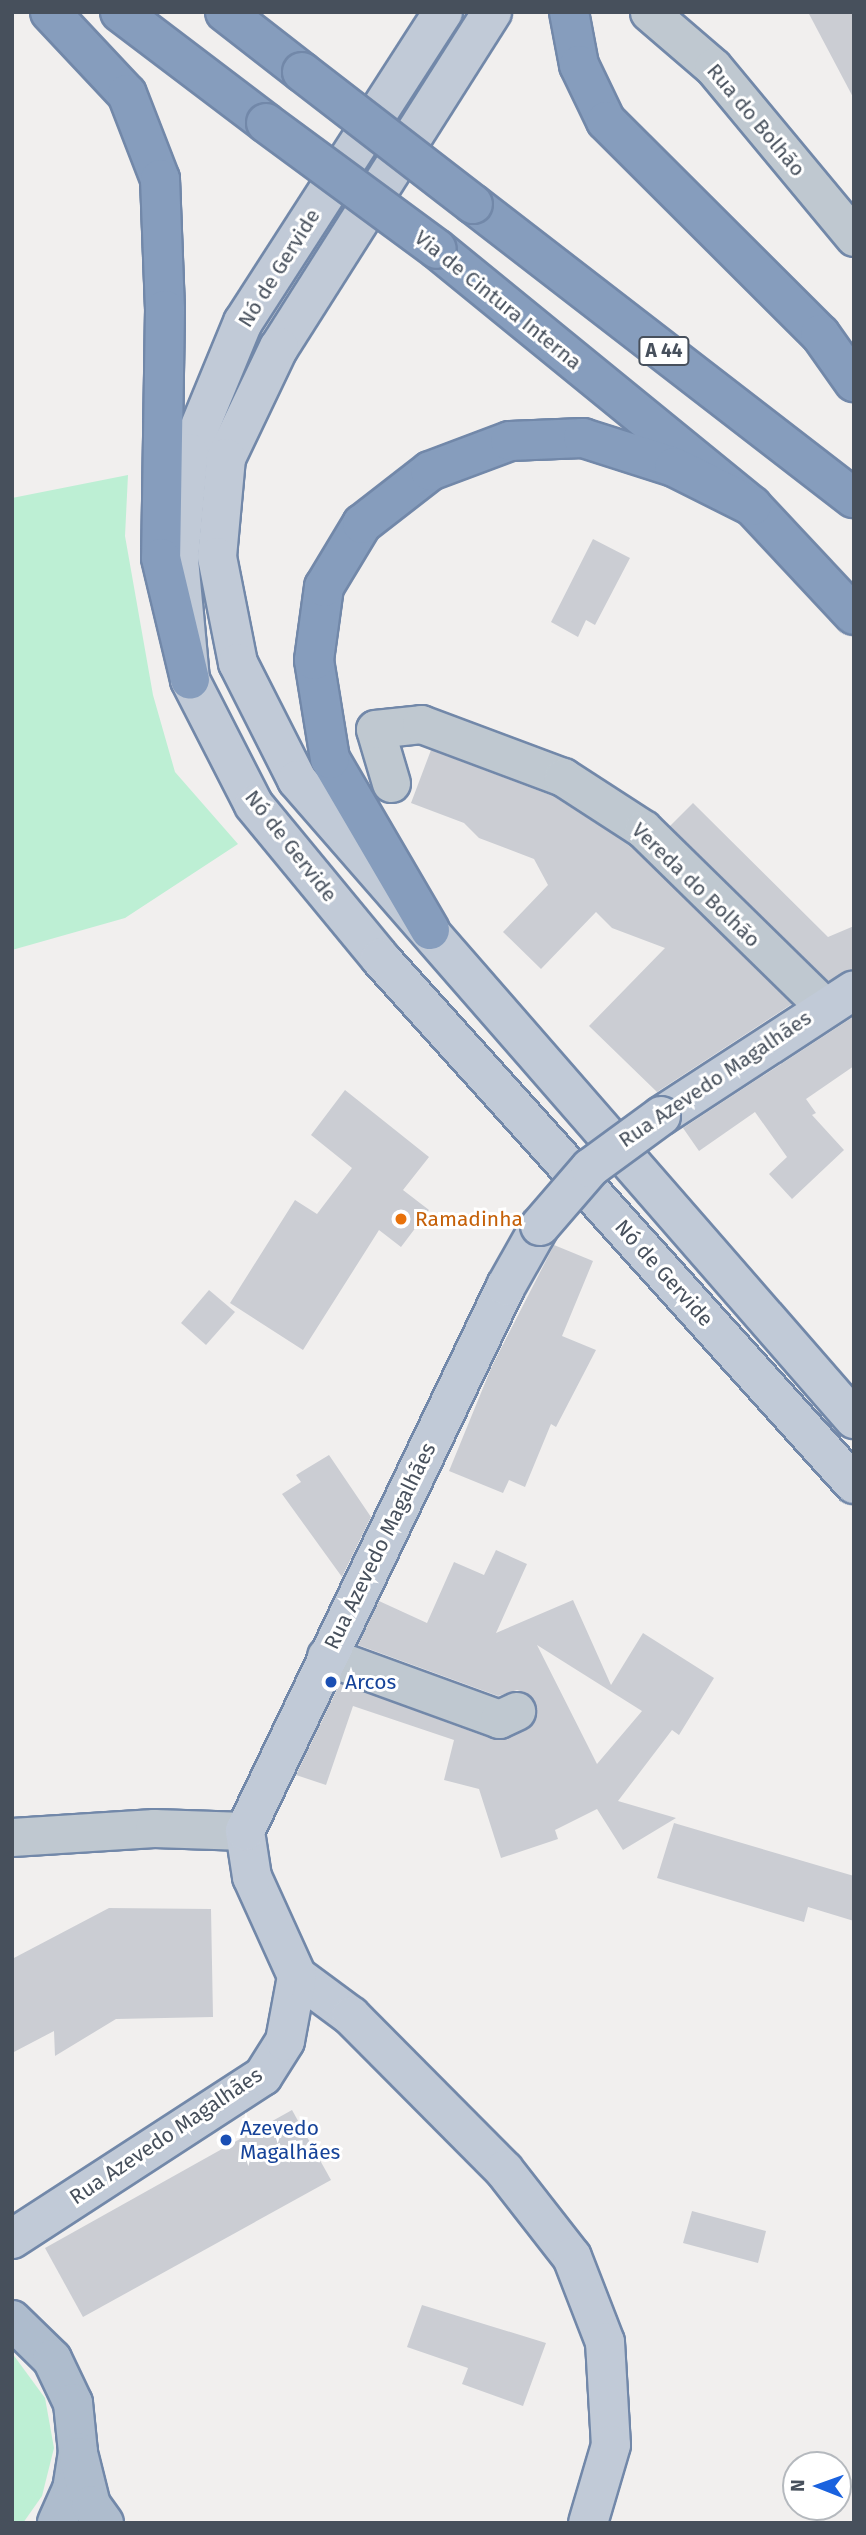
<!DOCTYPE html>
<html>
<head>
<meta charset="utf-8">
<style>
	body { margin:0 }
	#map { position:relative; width:866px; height:2535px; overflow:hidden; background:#f1efee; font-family:"Fira Sans",sans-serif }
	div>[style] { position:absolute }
	.green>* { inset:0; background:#bdefd4 }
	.building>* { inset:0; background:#cbcdd3 }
	.roads { filter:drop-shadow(2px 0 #7288a9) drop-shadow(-2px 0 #7288a9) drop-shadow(0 2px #7288a9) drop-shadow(0 -2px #7288a9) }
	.street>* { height:37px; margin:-18.5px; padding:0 18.5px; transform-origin:18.5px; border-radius:18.5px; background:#bfc8d0 }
	.secondary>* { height:38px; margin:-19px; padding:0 19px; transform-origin:19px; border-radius:19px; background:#c1cad7 }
	.primary>* { height:38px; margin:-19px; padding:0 19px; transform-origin:19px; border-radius:19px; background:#aebccd }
	.highway>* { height:38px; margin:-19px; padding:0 19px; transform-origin:19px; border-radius:19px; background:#869dbd }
	.bridges { filter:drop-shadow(2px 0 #7288a9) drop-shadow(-2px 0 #7288a9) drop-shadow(0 2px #7288a9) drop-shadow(0 -2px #7288a9) }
	.secondary-bridge>* { height:38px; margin:-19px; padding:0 19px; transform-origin:19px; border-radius:19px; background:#c1cad7 }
	.highway-bridge>* { height:38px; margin:-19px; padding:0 19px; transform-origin:19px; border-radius:19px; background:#869dbd }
	.dots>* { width:19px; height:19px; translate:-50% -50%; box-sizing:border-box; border:4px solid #fff; border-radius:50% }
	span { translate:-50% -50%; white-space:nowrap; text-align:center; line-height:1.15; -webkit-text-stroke:6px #fff; paint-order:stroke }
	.shield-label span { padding:2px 5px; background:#fff; border:2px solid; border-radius:5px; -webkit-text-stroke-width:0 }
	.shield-label { font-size:19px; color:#47505c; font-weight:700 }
	.street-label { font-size:21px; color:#47505c }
	.food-label { font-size:21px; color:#c56008 }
	.left { translate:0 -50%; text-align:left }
	.transit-label { font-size:21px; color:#164399 }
	.frame { position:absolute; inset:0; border:14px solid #47505c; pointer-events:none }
	.north { position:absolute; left:782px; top:2451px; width:70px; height:70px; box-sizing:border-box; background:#fff; border:2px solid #b5b9be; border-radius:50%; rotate:271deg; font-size:19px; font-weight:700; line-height:28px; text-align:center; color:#47505c }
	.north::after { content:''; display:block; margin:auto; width:24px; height:32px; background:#1a62df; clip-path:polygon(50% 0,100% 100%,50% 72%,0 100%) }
</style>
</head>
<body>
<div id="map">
	<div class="green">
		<i style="clip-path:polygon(128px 475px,125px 536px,153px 695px,175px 772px,238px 844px,125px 918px,12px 950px,12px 498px)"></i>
		<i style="clip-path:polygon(12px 2353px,45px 2398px,54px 2448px,42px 2496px,23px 2523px,12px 2523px)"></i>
	</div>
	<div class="building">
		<i style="clip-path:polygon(808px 12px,854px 12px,854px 99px)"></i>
		<i style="clip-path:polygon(593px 539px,630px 558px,595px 625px,586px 620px,578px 637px,551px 622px)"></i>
		<i style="clip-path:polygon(431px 750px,553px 796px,630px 845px,792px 1004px,657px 1092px,589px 1026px,665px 948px,612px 928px,596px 912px,541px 969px,503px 932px,548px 885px,534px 859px,479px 838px,464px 823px,411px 803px)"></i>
		<i style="clip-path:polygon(693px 803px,828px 937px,854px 926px,854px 968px,828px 981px,670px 826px)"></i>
		<i style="clip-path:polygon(853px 1017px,854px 1066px,806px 1099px,816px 1113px,812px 1115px,844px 1150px,792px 1199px,769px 1174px,787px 1157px,755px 1112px,699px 1151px,683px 1128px)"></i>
		<i style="clip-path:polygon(345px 1090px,429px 1157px,403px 1190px,429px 1210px,401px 1247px,379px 1230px,303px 1350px,230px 1303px,295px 1200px,317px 1214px,352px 1168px,311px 1135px)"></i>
		<i style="clip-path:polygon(554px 1245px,593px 1261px,562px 1336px,596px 1350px,556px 1427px,551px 1424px,525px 1487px,509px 1480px,503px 1493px,449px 1471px,492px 1366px)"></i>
		<i style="clip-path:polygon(209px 1290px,235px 1312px,206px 1345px,181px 1323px)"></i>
		<i style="clip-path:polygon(329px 1455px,371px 1517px,342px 1577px,282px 1494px,301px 1482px,296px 1475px)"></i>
		<i style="clip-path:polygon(evenodd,496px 1550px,527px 1564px,496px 1633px,573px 1600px,611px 1685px,643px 1633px,714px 1678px,679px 1735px,672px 1730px,618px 1801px,676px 1818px,623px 1850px,597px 1809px,555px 1830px,558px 1839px,501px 1858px,479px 1789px,444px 1780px,454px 1740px,353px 1706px,326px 1785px,296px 1775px,340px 1683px,492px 1739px,508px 1738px,533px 1723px,537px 1712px,527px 1693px,517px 1690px,498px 1696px,358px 1645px,379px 1601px,427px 1623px,454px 1562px,484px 1575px,496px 1550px,537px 1645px,642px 1711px,597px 1764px,537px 1645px)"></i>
		<i style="clip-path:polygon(674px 1823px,854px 1876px,854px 1921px,808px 1907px,804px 1922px,657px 1878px)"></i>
		<i style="clip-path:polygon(109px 1908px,211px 1909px,213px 2017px,116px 2019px,55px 2056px,54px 2031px,12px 2053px,12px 1959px)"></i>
		<i style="clip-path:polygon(292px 2110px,331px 2180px,83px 2317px,45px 2248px)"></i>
		<i style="clip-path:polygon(692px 2211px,766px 2231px,758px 2263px,683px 2243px)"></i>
		<i style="clip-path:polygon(422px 2305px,546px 2343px,523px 2406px,462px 2384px,468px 2368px,407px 2347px)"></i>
	</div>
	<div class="roads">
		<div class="street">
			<i style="left:649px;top:12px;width:84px;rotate:40.7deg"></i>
			<i style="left:713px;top:67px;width:221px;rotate:50.3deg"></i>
			<i style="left:391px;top:783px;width:56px;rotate:-106.5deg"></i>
			<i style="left:375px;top:729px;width:46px;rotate:-6.2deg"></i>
			<i style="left:421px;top:724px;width:152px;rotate:20.5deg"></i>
			<i style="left:563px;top:777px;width:95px;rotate:33deg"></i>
			<i style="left:643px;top:829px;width:253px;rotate:44.4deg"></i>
			<i style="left:326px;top:1656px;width:184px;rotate:20deg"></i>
			<i style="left:499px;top:1719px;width:19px;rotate:-25deg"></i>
			<i style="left:12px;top:1837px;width:142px;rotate:-3.6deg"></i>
			<i style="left:154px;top:1828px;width:91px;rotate:1.9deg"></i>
		</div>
		<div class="secondary">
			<i style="left:443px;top:12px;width:369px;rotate:122.8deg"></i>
			<i style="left:243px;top:322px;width:142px;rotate:112.4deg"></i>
			<i style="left:189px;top:453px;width:106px;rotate:95.4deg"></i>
			<i style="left:179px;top:559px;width:121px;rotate:84.8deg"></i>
			<i style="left:190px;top:680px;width:140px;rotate:62.9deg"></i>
			<i style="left:254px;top:805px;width:198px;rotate:50.5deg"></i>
			<i style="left:380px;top:958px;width:708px;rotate:47.98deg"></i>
			<i style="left:492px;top:12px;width:397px;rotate:122.4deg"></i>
			<i style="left:279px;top:347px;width:123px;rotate:115.5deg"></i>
			<i style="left:226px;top:458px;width:99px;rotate:95.2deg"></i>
			<i style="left:217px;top:557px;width:108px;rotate:78.8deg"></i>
			<i style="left:238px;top:663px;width:131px;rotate:63.2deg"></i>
			<i style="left:297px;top:780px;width:848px;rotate:48.92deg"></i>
			<i style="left:661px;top:1116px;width:230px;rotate:-33.1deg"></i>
			<i style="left:297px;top:1976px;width:67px;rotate:36.5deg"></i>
			<i style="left:351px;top:2016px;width:217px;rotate:45.2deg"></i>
			<i style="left:504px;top:2170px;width:110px;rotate:52deg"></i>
			<i style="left:572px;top:2257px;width:91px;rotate:68.8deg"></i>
			<i style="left:605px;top:2342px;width:103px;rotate:86.7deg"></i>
			<i style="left:611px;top:2445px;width:81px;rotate:106.4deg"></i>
			<i style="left:12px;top:2239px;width:299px;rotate:-33deg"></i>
			<i style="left:263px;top:2076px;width:41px;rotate:-57.8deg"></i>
			<i style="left:285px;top:2041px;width:66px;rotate:-79.5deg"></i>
			<i style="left:297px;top:1976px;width:109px;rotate:-114.4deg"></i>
			<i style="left:252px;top:1877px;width:47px;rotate:-98.7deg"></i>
			<i style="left:245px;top:1831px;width:604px;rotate:-64.41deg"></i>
			<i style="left:506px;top:1286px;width:69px;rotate:-60.5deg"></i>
		</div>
		<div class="primary">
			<i style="left:12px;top:2320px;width:56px;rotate:44.3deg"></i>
			<i style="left:52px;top:2359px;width:49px;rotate:64.5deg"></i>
			<i style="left:73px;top:2403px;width:49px;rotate:84.2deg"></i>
			<i style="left:78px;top:2452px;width:37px;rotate:99deg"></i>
			<i style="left:72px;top:2489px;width:37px;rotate:114deg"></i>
			<i style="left:79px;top:2457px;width:49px;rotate:76deg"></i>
			<i style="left:91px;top:2505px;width:22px;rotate:54deg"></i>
		</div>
		<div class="highway">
			<i style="left:50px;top:12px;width:112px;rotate:46.8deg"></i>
			<i style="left:127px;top:94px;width:91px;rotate:68.8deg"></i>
			<i style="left:160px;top:179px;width:131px;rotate:87.8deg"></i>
			<i style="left:165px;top:310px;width:248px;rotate:90.9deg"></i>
			<i style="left:161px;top:558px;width:125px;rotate:76.6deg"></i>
			<i style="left:120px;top:12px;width:183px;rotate:37.2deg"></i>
			<i style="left:225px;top:12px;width:98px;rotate:37.9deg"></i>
			<i style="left:569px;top:12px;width:54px;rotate:79.3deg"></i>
			<i style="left:579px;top:65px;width:62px;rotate:64.3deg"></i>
			<i style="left:606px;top:121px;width:302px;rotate:44.9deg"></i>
			<i style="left:820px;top:334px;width:59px;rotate:54.7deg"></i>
			<i style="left:473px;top:204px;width:481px;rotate:37.7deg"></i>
			<i style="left:437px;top:249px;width:407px;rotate:39.2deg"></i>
			<i style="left:752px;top:506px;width:149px;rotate:46.9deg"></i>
			<i style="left:430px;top:930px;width:198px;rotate:-120.3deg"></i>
			<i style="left:330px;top:759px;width:100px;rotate:-99.2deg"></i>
			<i style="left:314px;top:660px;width:74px;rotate:-82.2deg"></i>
			<i style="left:324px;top:587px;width:74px;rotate:-58.9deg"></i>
			<i style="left:362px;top:524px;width:86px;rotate:-37.9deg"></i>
			<i style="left:430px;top:471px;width:85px;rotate:-20.6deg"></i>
			<i style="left:510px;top:441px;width:73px;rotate:-2.4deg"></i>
			<i style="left:583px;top:438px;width:96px;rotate:17.7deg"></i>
			<i style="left:674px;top:467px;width:87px;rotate:26.6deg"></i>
		</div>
	</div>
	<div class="bridges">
		<div class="secondary-bridge">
			<i style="left:540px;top:1226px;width:77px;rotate:-49.2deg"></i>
			<i style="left:590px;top:1168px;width:88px;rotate:-36.2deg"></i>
		</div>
		<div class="highway-bridge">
			<i style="left:302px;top:72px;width:216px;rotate:37.7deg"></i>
			<i style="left:266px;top:123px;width:212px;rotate:36.4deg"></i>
		</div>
	</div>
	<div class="dots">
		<i style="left:401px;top:1219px;background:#e8710a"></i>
		<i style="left:331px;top:1682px;background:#1a4fb4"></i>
		<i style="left:226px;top:2140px;background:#1a4fb4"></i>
	</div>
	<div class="shield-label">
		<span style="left:664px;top:351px">A 44</span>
	</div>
	<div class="street-label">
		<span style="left:756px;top:120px;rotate:50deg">Rua do Bolhão</span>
		<span style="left:279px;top:268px;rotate:-58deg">Nó de Gervide</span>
		<span style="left:498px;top:300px;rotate:39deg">Via de Cintura Interna</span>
		<span style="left:291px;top:846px;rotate:52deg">Nó de Gervide</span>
		<span style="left:696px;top:885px;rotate:44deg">Vereda do Bolhão</span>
		<span style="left:715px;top:1079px;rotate:-34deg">Rua Azevedo Magalhães</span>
		<span style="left:664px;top:1273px;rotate:48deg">Nó de Gervide</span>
		<span style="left:380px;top:1546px;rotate:-64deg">Rua Azevedo Magalhães</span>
		<span style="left:166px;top:2136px;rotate:-34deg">Rua Azevedo Magalhães</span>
	</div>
	<div class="food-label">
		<span class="left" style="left:415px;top:1219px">Ramadinha</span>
	</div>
	<div class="transit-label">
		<span class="left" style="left:345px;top:1682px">Arcos</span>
		<span class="left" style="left:240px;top:2140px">Azevedo<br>Magalhães</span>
	</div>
	<div class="frame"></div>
	<div class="north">N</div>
</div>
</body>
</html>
